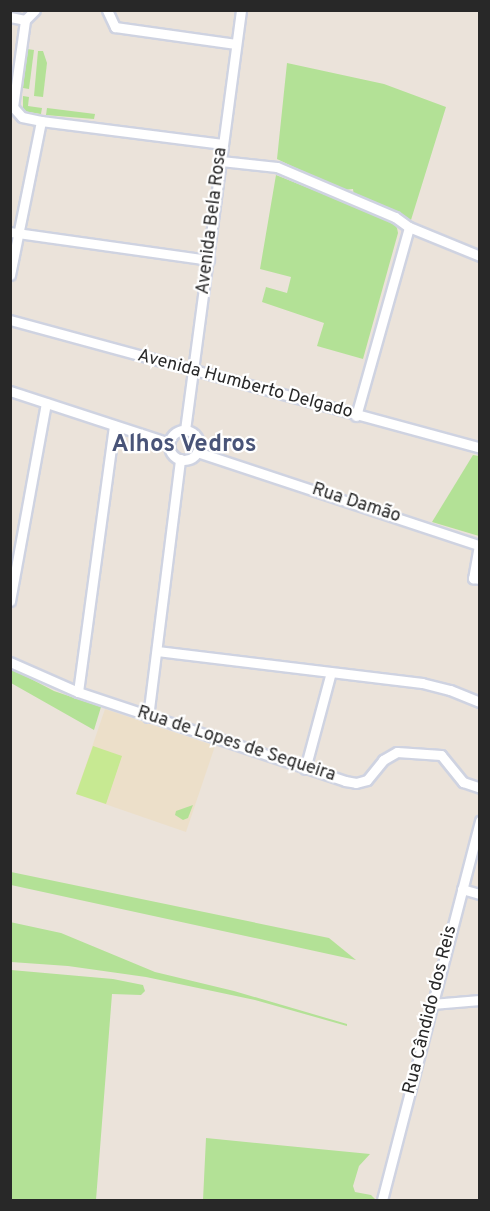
<!DOCTYPE html>
<html>
<head>
<meta charset="utf-8">
<style>
	body { margin:0 }
	#map { position:relative; width:490px; height:1211px; overflow:hidden; background:#ebe3da; font-family:Overpass,sans-serif }
	div>[style] { position:absolute }
	.education>* { inset:0; background:#ecdfc9 }
	.green>* { inset:0; background:#b3e196 }
	.pitch>* { inset:0; background:#c7e992 }
	.roads { filter:drop-shadow(2px 0 #cfd3e1) drop-shadow(-2px 0 #cfd3e1) drop-shadow(0 2px #cfd3e1) drop-shadow(0 -2px #cfd3e1) }
	.street>* { height:9px; margin:-4.5px; padding:0 4.5px; transform-origin:4.5px; border-radius:4.5px; background:#fff }
	.street>.ring { margin:-4.5px; padding:0; box-sizing:content-box; background:none; border:9px solid #fff; border-radius:50% }
	span { translate:-50% -50%; white-space:nowrap; text-align:center; line-height:1.15; -webkit-text-stroke:4.5px #fff; paint-order:stroke }
	.street-label { font-size:18px; color:#282828 }
	.district-label { font-size:24px; color:#495478; font-weight:700 }
	.frame { position:absolute; inset:0; border:12px solid #282828; pointer-events:none }
</style>
</head>
<body>
<div id="map">
	<div class="education">
		<i style="clip-path:polygon(105px 709px,215px 746px,186px 832px,76px 794px)"></i>
	</div>
	<div class="green">
		<i style="clip-path:polygon(27px 49px,34px 50px,29px 89px,23px 88px)"></i>
		<i style="clip-path:polygon(38px 51px,43px 51px,47px 63px,43px 97px,34px 96px)"></i>
		<i style="clip-path:polygon(287px 63px,384px 84px,446px 107px,411px 220px,354px 196px,353px 189px,342px 190px,277px 159px)"></i>
		<i style="clip-path:polygon(23px 96px,29px 97px,28px 106px,42px 108px,41px 114px,23px 111px)"></i>
		<i style="clip-path:polygon(47px 108px,95px 114px,94px 119px,46px 115px)"></i>
		<i style="clip-path:polygon(276px 175px,393px 222px,397px 228px,398px 233px,363px 359px,317px 346px,324px 323px,262px 302px,266px 287px,287px 293px,291px 277px,260px 269px)"></i>
		<i style="clip-path:polygon(473px 455px,479px 456px,479px 536px,432px 522px)"></i>
		<i style="clip-path:polygon(10px 668px,54px 691px,101px 707px,94px 730px,11px 683px)"></i>
		<i style="clip-path:polygon(193px 805px,188px 818px,183px 820px,175px 815px,176px 811px)"></i>
		<i style="clip-path:polygon(11px 872px,329px 938px,356px 960px,11px 885px)"></i>
		<i style="clip-path:polygon(10px 922px,61px 933px,155px 972px,234px 991px,347px 1024px,347px 1026px,255px 1000px,146px 977px,68px 966px,11px 962px)"></i>
		<i style="clip-path:polygon(11px 970px,113px 979px,143px 985px,145px 991px,141px 995px,112px 994px,96px 1200px,11px 1200px)"></i>
		<i style="clip-path:polygon(206px 1138px,370px 1154px,359px 1166px,353px 1186px,355px 1192px,371px 1195px,376px 1200px,203px 1200px)"></i>
	</div>
	<div class="pitch">
		<i style="clip-path:polygon(93px 746px,122px 756px,106px 804px,76px 794px)"></i>
	</div>
	<div class="roads">
		<div class="street">
			<i style="left:107px;top:10px;width:19px;rotate:65deg"></i>
			<i style="left:115px;top:27px;width:122px;rotate:8deg"></i>
			<i style="left:10px;top:17px;width:15px;rotate:11deg"></i>
			<i style="left:13px;top:107px;width:13px;rotate:48deg"></i>
			<i style="left:22px;top:117px;width:19px;rotate:12deg"></i>
			<i style="left:41px;top:121px;width:183px;rotate:7.2deg"></i>
			<i style="left:13px;top:107px;width:88px;rotate:-82.1deg"></i>
			<i style="left:25px;top:20px;width:14px;rotate:-45deg"></i>
			<i style="left:221px;top:161px;width:56px;rotate:6.1deg"></i>
			<i style="left:277px;top:167px;width:128px;rotate:23deg"></i>
			<i style="left:395px;top:217px;width:17px;rotate:36deg"></i>
			<i style="left:409px;top:227px;width:77px;rotate:22.2deg"></i>
			<i style="left:10px;top:232px;width:201px;rotate:8deg"></i>
			<i style="left:10px;top:275px;width:157px;rotate:-78.6deg"></i>
			<i style="left:10px;top:320px;width:487px;rotate:15.2deg"></i>
			<i style="left:10px;top:391px;width:167px;rotate:18.1deg"></i>
			<i style="left:356px;top:416px;width:196px;rotate:-74.3deg"></i>
			<i style="left:185px;top:430px;width:424px;rotate:-82.4deg"></i>
			<i class="ring" style="left:169px;top:430px;width:21px;height:21px"></i>
			<i style="left:197px;top:452px;width:297px;rotate:18.3deg"></i>
			<i style="left:479px;top:545px;width:34px;rotate:100deg"></i>
			<i style="left:473px;top:578px;width:7px;rotate:8deg"></i>
			<i style="left:10px;top:601px;width:201px;rotate:-79.7deg"></i>
			<i style="left:157px;top:651px;width:267px;rotate:6.9deg"></i>
			<i style="left:422px;top:683px;width:29px;rotate:14deg"></i>
			<i style="left:450px;top:690px;width:32px;rotate:22deg"></i>
			<i style="left:10px;top:662px;width:74px;rotate:23.8deg"></i>
			<i style="left:78px;top:692px;width:281px;rotate:18.4deg"></i>
			<i style="left:345px;top:781px;width:11px;rotate:10deg"></i>
			<i style="left:356px;top:783px;width:11px;rotate:-15deg"></i>
			<i style="left:367px;top:780px;width:26px;rotate:-51deg"></i>
			<i style="left:383px;top:760px;width:16px;rotate:-30deg"></i>
			<i style="left:397px;top:752px;width:44px;rotate:3.9deg"></i>
			<i style="left:441px;top:755px;width:35px;rotate:51deg"></i>
			<i style="left:463px;top:782px;width:18px;rotate:19deg"></i>
			<i style="left:78px;top:692px;width:269px;rotate:-82.3deg"></i>
			<i style="left:148px;top:717px;width:260px;rotate:-82.9deg"></i>
			<i style="left:305px;top:769px;width:100px;rotate:-75deg"></i>
			<i style="left:462px;top:889px;width:19px;rotate:16deg"></i>
			<i style="left:432px;top:1004px;width:48px;rotate:-4.8deg"></i>
			<i style="left:382px;top:1200px;width:392px;rotate:-75.5deg"></i>
		</div>
	</div>
	<div class="street-label">
		<span style="left:213px;top:221px;rotate:-83deg">Avenida Bela Rosa</span>
		<span style="left:245px;top:385px;rotate:15deg">Avenida Humberto Delgado</span>
		<span style="left:356px;top:504px;rotate:18deg">Rua Damão</span>
		<span style="left:236px;top:745px;rotate:18deg">Rua de Lopes de Sequeira</span>
		<span style="left:431px;top:1010px;rotate:-76deg">Rua Cândido dos Reis</span>
	</div>
	<div class="district-label">
		<span style="left:184px;top:446px">Alhos Vedros</span>
	</div>
	<div class="frame"></div>
</div>
</body>
</html>
